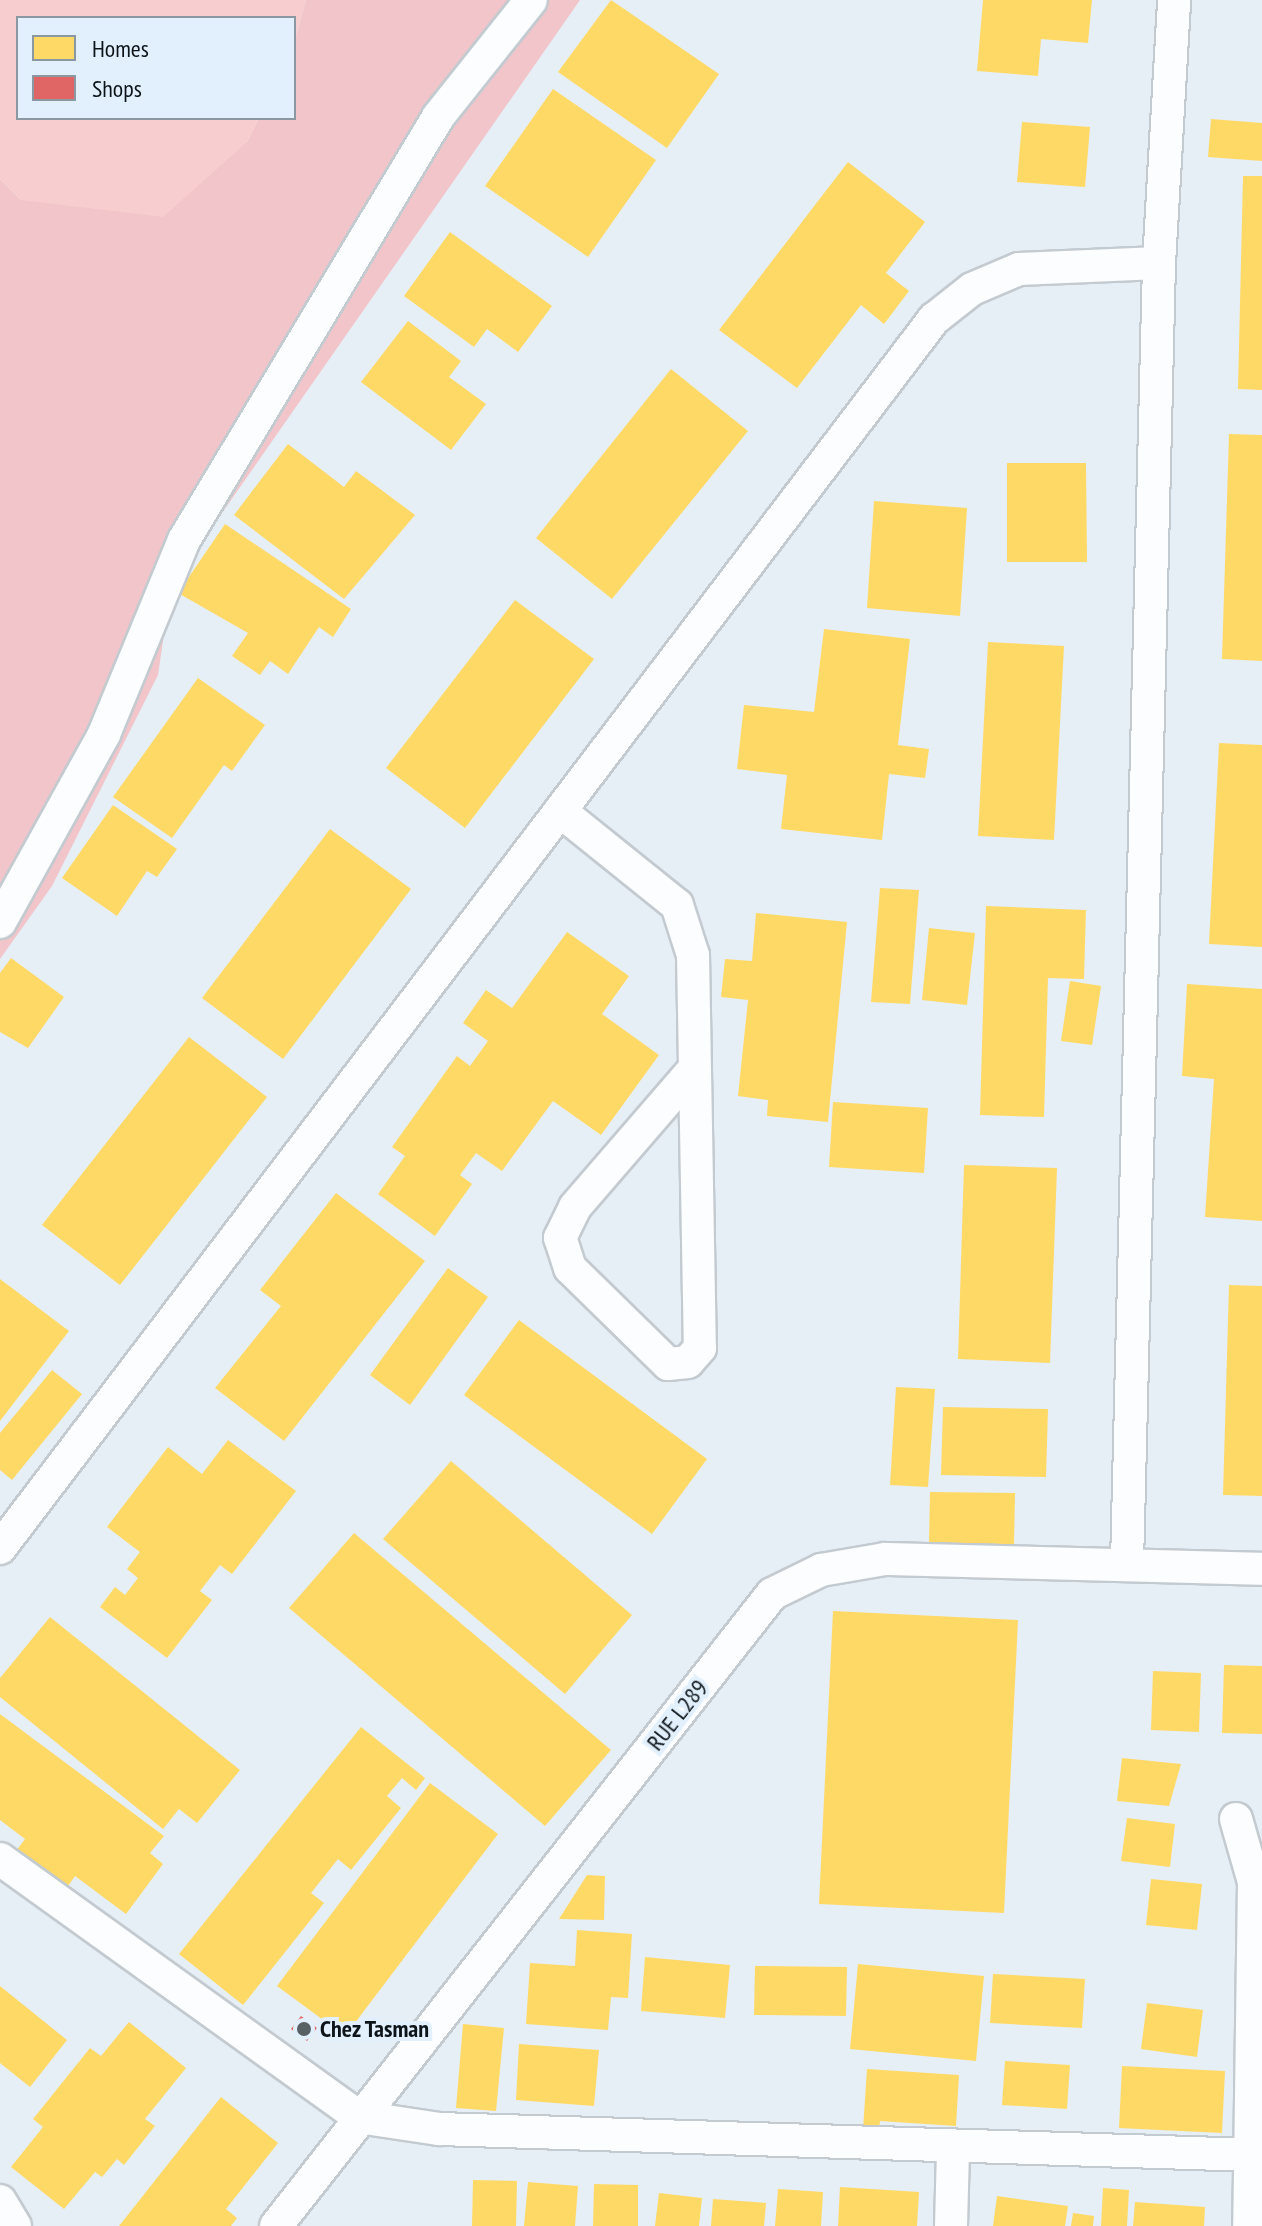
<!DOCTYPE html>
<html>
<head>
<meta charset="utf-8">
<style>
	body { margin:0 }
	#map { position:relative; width:1262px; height:2226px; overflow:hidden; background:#e7eff6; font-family:"PT Sans Narrow",sans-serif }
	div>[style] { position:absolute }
	.green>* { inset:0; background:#f1c5c9 }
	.water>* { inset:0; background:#f8cdd0 }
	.homes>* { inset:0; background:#ffd966 }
	.shops>* { inset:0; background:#e06666 }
	.roads { filter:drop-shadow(2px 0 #c3cad0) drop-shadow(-2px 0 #c3cad0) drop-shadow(0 2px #c3cad0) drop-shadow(0 -2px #c3cad0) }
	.street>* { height:32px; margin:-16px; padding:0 16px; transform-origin:16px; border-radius:16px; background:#fbfdfe }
	.dots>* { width:22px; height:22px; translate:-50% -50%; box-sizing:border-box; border:4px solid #e1f0fc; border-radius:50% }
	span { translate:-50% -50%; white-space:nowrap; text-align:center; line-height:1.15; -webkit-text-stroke:8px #e1f0fc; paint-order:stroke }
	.street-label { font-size:24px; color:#0d1419 }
	.poi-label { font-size:24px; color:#0d1419; font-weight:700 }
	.left { translate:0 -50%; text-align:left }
	.legend { position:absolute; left:16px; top:16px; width:280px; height:104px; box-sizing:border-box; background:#e1f0fc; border:2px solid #8c98a1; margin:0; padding:10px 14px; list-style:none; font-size:24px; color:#0d1419 }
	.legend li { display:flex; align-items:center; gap:16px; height:40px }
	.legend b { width:40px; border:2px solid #8c98a1 }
</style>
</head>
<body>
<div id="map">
	<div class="green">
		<i style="clip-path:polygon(306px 0,580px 0,171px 586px,158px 675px,52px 886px,0 959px,0 179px,21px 200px,247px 142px,259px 118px,294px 118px,294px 43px)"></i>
	</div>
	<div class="water">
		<i style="clip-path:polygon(0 0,306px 0,294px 43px,294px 18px,18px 18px,18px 118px,259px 118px,247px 142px,163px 217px,21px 200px,0 179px)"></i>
	</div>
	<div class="homes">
		<i style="clip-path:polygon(611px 0,719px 74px,667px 148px,558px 72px)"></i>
		<i style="clip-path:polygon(983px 0,1092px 0,1088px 43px,1041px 39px,1038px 76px,977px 71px)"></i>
		<i style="clip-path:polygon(553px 89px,656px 160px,588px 257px,485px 186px)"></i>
		<i style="clip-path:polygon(1211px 119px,1262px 123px,1262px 161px,1208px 157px)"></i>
		<i style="clip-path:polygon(1022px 122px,1090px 127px,1085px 187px,1017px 182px)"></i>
		<i style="clip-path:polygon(848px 162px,925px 222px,886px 273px,909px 291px,884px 324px,861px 305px,797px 388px,719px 330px)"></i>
		<i style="clip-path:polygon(1243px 176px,1262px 176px,1262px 390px,1238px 389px)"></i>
		<i style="clip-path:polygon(450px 232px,552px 306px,518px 352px,487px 329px,474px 347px,404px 296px)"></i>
		<i style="clip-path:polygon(408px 321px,461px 361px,449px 377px,486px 404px,451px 450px,361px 382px)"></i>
		<i style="clip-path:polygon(671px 369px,748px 431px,612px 599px,536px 538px)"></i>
		<i style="clip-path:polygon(1229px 434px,1262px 435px,1262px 661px,1222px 659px)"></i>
		<i style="clip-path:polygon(288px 444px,344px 487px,356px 471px,415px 515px,344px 599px,234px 515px)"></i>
		<i style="clip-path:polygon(1007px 463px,1086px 463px,1087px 562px,1007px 562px)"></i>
		<i style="clip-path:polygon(874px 501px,967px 508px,960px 616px,867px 608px)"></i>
		<i style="clip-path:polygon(225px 524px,351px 609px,333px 637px,319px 627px,288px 674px,270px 661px,260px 675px,232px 656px,248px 633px,178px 593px)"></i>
		<i style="clip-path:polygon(515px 600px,594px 659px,465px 828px,386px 768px)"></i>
		<i style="clip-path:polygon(824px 629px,910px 639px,898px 745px,929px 749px,925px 778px,889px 774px,882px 840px,781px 829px,787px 775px,737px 769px,744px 705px,814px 712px)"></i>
		<i style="clip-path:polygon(988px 642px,1064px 646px,1054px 840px,978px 836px)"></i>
		<i style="clip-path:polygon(198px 678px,265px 725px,232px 771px,224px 765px,172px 838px,113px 797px)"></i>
		<i style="clip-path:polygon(1219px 743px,1262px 745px,1262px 947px,1209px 944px)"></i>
		<i style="clip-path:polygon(113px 805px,177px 849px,157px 877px,147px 871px,117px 916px,62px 878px)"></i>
		<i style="clip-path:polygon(330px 829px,411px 889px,283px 1059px,202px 998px)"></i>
		<i style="clip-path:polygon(880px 888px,919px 890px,910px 1004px,871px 1002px)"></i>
		<i style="clip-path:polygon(986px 906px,1086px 910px,1084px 979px,1048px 978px,1044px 1117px,980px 1115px)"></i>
		<i style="clip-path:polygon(756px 913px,847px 922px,828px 1122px,767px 1116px,768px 1100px,738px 1096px,748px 1000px,721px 997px,725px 959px,752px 961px)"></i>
		<i style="clip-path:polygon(929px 928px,975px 933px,967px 1005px,922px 1000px)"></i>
		<i style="clip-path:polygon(567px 932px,629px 976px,602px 1014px,659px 1055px,601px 1135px,553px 1101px,502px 1171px,476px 1153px,460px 1175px,472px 1184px,435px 1236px,378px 1194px,405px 1156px,392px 1147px,457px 1056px,470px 1066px,488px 1041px,463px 1023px,486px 990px,512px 1008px)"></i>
		<i style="clip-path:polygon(11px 958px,64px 997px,28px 1048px,0 1032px,0 973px)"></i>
		<i style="clip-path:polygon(1070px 981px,1101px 986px,1092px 1045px,1061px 1041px)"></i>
		<i style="clip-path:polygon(1187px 984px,1262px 989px,1262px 1221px,1205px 1217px,1214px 1079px,1182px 1076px)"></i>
		<i style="clip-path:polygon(189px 1037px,267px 1097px,120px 1285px,42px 1225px)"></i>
		<i style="clip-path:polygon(833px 1102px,928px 1108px,924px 1173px,829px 1167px)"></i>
		<i style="clip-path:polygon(964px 1165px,1057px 1168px,1050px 1363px,958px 1359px)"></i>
		<i style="clip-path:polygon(336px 1193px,425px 1261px,284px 1441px,215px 1388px,281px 1306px,260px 1290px)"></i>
		<i style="clip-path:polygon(448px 1268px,488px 1297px,410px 1405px,370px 1375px)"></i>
		<i style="clip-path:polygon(0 1279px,69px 1331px,0 1421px)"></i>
		<i style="clip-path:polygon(1229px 1285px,1262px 1286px,1262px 1496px,1223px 1495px)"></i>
		<i style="clip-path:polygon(519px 1320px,707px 1459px,652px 1534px,464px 1395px)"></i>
		<i style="clip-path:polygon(52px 1370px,82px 1394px,12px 1480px,0 1470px,0 1433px)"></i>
		<i style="clip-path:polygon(896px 1387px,935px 1389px,928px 1487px,890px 1485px)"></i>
		<i style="clip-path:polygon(943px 1407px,1048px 1409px,1046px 1477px,941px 1475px)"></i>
		<i style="clip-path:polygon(228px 1440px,296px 1491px,232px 1574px,220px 1565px,200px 1591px,212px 1600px,167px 1658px,100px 1607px,115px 1587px,125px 1595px,138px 1578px,127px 1569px,140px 1552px,107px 1527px,168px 1447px,202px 1474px)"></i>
		<i style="clip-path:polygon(451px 1461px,632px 1615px,565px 1694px,383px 1539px)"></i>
		<i style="clip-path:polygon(930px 1492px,1015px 1493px,1014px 1545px,929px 1544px)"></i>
		<i style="clip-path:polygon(354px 1533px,611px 1750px,545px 1826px,289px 1608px)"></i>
		<i style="clip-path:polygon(833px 1611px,1018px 1620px,1004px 1913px,819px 1904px)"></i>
		<i style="clip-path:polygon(50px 1617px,240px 1770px,197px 1823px,179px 1809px,163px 1829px,0 1697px,0 1678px)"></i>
		<i style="clip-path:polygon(1224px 1665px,1262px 1666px,1262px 1734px,1222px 1733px)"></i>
		<i style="clip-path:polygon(1153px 1671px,1201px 1673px,1199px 1732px,1151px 1730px)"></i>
		<i style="clip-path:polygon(0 1714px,164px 1836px,150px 1853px,163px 1864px,126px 1914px,75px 1876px,64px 1892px,13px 1855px,25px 1839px,0 1820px)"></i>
		<i style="clip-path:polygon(361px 1727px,425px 1778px,416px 1790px,402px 1778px,387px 1796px,401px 1808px,351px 1870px,338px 1859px,311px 1893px,324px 1903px,243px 2005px,179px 1954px)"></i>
		<i style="clip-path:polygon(1122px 1758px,1181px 1764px,1169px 1806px,1117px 1801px)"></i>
		<i style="clip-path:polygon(430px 1783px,498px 1834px,345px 2036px,277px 1986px)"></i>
		<i style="clip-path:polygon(1127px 1818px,1175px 1824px,1170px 1867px,1121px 1861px)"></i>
		<i style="clip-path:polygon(587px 1875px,605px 1876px,604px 1920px,559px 1919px)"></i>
		<i style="clip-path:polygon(1151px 1879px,1202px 1884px,1197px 1930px,1146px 1925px)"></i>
		<i style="clip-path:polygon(577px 1930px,632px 1934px,628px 1998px,611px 1997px,608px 2030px,526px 2024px,530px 1963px,575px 1966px)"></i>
		<i style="clip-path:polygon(645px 1957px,730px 1965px,725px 2018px,641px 2011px)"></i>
		<i style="clip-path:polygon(858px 1964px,984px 1976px,976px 2061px,850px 2049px)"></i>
		<i style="clip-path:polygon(755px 1966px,847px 1967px,846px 2016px,754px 2015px)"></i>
		<i style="clip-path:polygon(993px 1974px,1085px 1979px,1082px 2028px,990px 2023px)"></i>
		<i style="clip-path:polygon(0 1986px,67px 2040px,30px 2087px,0 2063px)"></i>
		<i style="clip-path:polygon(1147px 2003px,1203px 2010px,1197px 2057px,1141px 2049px)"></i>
		<i style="clip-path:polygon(129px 2022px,186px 2068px,145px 2119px,155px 2126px,124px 2165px,117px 2159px,102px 2177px,95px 2172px,64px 2209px,11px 2167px,43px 2127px,33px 2119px,90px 2048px,101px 2056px)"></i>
		<i style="clip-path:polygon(463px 2024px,504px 2028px,496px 2111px,456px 2108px)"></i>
		<i style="clip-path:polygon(519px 2044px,599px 2050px,594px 2106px,516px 2100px)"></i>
		<i style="clip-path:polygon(1005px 2061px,1070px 2065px,1067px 2109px,1002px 2105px)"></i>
		<i style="clip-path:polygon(1122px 2066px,1225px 2071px,1222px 2133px,1119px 2128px)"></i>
		<i style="clip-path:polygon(867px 2069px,959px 2075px,956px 2126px,880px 2121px,879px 2131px,863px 2130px)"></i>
		<i style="clip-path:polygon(221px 2097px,278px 2143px,226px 2209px,237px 2218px,231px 2226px,119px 2226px)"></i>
		<i style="clip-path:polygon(473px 2180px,517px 2181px,516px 2226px,472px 2226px)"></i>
		<i style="clip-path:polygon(528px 2182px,578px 2186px,575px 2226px,524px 2226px)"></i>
		<i style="clip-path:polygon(594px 2184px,638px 2185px,638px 2226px,593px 2226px)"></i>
		<i style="clip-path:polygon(840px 2187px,919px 2192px,917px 2226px,838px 2226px)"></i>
		<i style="clip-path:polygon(1103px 2188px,1129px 2190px,1127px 2226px,1101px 2226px)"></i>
		<i style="clip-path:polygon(778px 2189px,823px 2192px,821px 2226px,775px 2226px)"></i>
		<i style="clip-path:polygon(659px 2193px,702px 2198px,699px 2226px,655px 2226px)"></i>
		<i style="clip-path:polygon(997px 2196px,1068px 2206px,1065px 2226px,993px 2226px)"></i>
		<i style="clip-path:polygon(713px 2199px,766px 2203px,764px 2226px,711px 2226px)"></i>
		<i style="clip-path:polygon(1135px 2202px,1205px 2207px,1204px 2226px,1133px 2226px)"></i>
		<i style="clip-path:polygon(1073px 2213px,1094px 2216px,1093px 2226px,1071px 2226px)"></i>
	</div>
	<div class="shops">
		<i style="clip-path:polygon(301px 2016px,317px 2028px,307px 2041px,291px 2029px)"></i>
	</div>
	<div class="roads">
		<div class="street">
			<i style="left:560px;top:811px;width:150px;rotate:38.8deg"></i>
			<i style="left:677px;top:905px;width:52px;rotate:72.3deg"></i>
			<i style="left:693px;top:955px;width:393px;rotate:89deg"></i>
			<i style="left:700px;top:1348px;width:18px;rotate:131deg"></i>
			<i style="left:688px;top:1362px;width:20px;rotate:174deg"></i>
			<i style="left:668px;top:1364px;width:137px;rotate:-135.6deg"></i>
			<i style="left:570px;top:1268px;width:32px;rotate:-108deg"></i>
			<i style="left:560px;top:1238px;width:34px;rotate:-64deg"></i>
			<i style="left:575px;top:1207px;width:182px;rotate:-49.2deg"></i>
			<i style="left:0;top:922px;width:215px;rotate:-61deg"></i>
			<i style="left:104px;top:734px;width:210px;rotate:-67.6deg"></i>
			<i style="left:184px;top:540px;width:493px;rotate:-59deg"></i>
			<i style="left:438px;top:117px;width:149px;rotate:-51.5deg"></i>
			<i style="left:0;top:1548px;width:1544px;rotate:-52.77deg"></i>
			<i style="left:934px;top:319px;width:48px;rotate:-38.3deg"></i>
			<i style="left:972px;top:289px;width:51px;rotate:-23.1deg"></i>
			<i style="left:1019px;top:269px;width:140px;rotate:-2.5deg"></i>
			<i style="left:1127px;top:1564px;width:1301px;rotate:-88.59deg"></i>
			<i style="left:1159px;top:263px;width:263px;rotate:-86.7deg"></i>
			<i style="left:1236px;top:1819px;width:66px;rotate:74.1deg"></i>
			<i style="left:1254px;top:1882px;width:344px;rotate:90.8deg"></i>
			<i style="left:0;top:1859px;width:442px;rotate:35.7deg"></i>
			<i style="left:359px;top:2117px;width:81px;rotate:8.5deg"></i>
			<i style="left:439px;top:2129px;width:812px;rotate:1.83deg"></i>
			<i style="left:0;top:2201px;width:29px;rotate:59deg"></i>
			<i style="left:276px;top:2226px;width:803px;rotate:-51.87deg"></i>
			<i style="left:772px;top:1594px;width:55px;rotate:-26.1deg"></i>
			<i style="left:821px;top:1570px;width:65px;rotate:-9.8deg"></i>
			<i style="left:885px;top:1559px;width:377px;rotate:1.5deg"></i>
			<i style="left:951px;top:2226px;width:79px;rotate:-88.5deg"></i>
		</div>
	</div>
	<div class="dots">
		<i style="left:304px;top:2029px;background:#596166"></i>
	</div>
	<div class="street-label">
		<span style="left:677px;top:1715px;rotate:-52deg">RUE L289</span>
	</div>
	<div class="poi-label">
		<span class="left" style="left:320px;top:2029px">Chez Tasman</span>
	</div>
	<ul class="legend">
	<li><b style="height:22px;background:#ffd966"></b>Homes</li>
	<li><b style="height:22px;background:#e06666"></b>Shops</li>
	</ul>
</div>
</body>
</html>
